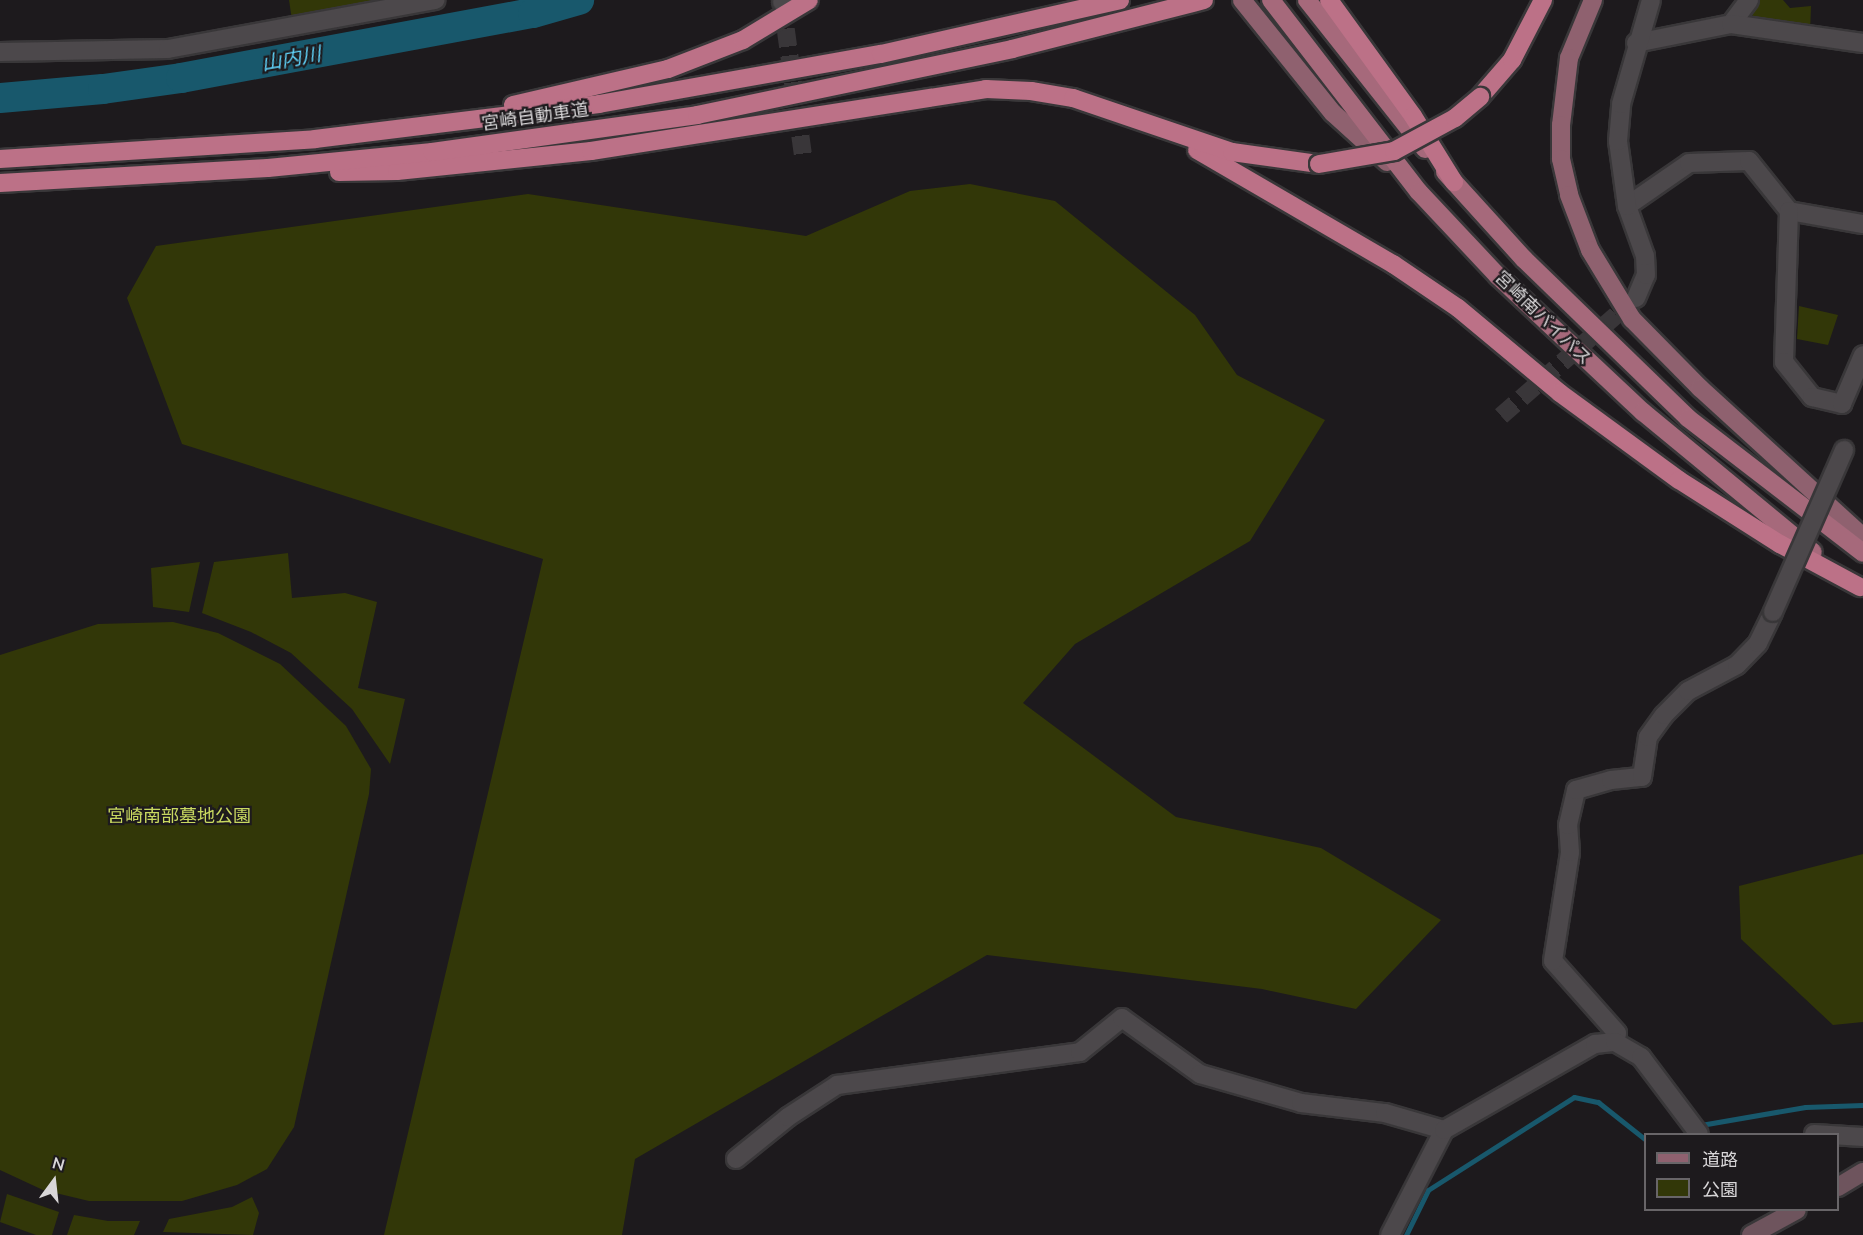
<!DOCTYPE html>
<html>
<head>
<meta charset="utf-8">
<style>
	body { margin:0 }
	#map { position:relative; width:1863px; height:1235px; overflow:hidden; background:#1d1a1d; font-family:Mulish,"Noto Sans JP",sans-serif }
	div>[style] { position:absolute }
	.green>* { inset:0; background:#323708 }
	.stream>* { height:5px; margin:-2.5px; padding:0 2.5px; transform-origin:2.5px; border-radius:2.5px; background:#18586c }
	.river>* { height:30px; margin:-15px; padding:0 15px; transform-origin:15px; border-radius:15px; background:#18586c }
	.minor-tunnel>* { height:18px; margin-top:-9px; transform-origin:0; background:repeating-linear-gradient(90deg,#393639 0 18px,transparent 0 27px) }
	.roads { filter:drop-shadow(2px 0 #393739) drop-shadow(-2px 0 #393739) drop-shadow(0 2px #393739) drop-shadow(0 -2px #393739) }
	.minor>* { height:18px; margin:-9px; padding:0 9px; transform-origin:9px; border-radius:9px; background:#4c484b }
	.secondary>* { height:18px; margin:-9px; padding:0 9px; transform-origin:9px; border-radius:9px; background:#6e545d }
	.primary>* { height:18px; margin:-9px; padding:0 9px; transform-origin:9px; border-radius:9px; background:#8f616f }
	.trunk>* { height:18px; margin:-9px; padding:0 9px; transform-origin:9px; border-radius:9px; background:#a6697b }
	.motorway>* { height:18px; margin:-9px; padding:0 9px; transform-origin:9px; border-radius:9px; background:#bc7187 }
	.bridges { filter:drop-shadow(2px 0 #393739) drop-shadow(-2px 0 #393739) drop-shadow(0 2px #393739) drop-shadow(0 -2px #393739) }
	.minor-bridge>* { height:18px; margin:-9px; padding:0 9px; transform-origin:9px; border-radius:9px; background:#4c484b }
	.motorway-bridge>* { height:18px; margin:-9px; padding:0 9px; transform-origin:9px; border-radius:9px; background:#bc7187 }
	span { translate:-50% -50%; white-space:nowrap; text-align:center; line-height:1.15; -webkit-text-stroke:4.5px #1d1a1d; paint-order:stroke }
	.street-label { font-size:18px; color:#d8d6d8 }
	.park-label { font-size:18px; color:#c9d960 }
	.water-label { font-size:20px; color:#60d4fb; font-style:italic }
	.legend { position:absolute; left:1644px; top:1133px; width:195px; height:78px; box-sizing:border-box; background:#1d1a1d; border:2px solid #686568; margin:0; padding:8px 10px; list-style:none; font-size:18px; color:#d8d6d8 }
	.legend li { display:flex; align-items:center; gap:12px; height:30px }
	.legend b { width:30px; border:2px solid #686568 }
	.north { position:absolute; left:24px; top:1151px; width:60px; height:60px; -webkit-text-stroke:4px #1d1a1d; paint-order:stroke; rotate:15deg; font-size:16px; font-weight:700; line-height:24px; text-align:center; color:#d8d6d8 }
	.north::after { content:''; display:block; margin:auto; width:21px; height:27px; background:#d8d6d8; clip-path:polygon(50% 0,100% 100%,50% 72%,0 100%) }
</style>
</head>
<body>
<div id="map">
	<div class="green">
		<i style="clip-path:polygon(289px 0,384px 0,292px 20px)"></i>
		<i style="clip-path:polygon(1760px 0,1783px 0,1790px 8px,1811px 6px,1810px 33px,1756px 25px,1752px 14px)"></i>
		<i style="clip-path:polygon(970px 184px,1055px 201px,1195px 315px,1237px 375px,1325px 420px,1250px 541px,1075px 644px,1023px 703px,1176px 817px,1321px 848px,1441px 920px,1356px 1009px,1262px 989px,987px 955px,635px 1159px,622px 1235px,384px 1235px,543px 559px,182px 444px,127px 298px,156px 246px,528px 194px,806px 236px,910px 191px)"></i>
		<i style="clip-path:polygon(1799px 306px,1838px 315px,1828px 345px,1797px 339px)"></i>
		<i style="clip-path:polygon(288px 553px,292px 598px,345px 593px,377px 602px,358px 688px,405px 699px,390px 764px,352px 709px,291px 653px,251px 632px,202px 613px,214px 562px)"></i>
		<i style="clip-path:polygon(200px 562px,189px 612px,153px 607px,151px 568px)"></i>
		<i style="clip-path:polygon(173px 622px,218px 633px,280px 664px,346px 726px,371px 769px,369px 794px,294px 1127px,267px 1169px,237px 1185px,182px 1201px,89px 1201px,43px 1190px,0 1170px,0 655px,98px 624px)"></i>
		<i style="clip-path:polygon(1863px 854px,1863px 1022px,1833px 1025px,1741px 939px,1739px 886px)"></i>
		<i style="clip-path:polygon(7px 1194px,59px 1212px,52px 1235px,36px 1235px,0 1222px)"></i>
		<i style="clip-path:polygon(252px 1197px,259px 1213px,253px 1235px,163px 1232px,169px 1219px,232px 1207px)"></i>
		<i style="clip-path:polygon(74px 1215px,108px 1221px,140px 1221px,134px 1235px,67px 1235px)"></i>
	</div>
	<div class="stream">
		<i style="left:1687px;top:1134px;width:11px;rotate:-45deg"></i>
		<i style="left:1695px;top:1126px;width:112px;rotate:-9.8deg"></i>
		<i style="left:1805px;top:1107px;width:58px;rotate:-2deg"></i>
		<i style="left:1406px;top:1235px;width:50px;rotate:-63.9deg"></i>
		<i style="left:1428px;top:1190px;width:173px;rotate:-32.5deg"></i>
		<i style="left:1574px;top:1097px;width:25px;rotate:12deg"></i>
		<i style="left:1598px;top:1102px;width:61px;rotate:38.4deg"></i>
	</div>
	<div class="river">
		<i style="left:0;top:98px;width:103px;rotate:-5deg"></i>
		<i style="left:103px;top:89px;width:79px;rotate:-8deg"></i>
		<i style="left:181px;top:78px;width:358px;rotate:-10.5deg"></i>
		<i style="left:533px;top:13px;width:48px;rotate:-15.8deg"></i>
	</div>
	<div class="minor-tunnel">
		<i style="left:782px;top:2px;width:155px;rotate:82.2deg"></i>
		<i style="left:1501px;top:416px;width:179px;rotate:-41.2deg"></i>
	</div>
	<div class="roads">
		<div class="minor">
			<i style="left:782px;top:2px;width:2px;rotate:-63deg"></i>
			<i style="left:1731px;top:24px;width:30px;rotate:-53deg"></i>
			<i style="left:1636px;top:43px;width:97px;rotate:-11.3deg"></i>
			<i style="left:1731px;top:24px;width:133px;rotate:8.2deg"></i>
			<i style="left:0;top:52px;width:168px;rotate:-1deg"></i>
			<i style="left:168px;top:49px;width:272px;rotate:-10.4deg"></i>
			<i style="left:1627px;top:206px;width:75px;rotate:-34.7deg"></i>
			<i style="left:1689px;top:163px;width:60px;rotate:-1.9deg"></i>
			<i style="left:1749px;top:161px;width:64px;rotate:51.3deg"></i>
			<i style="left:1789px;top:211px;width:75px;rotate:10deg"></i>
			<i style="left:1789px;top:211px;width:151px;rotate:91.9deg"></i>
			<i style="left:1784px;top:362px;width:45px;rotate:51.3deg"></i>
			<i style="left:1812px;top:397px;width:31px;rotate:13deg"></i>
			<i style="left:1842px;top:404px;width:53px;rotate:-66.8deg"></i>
			<i style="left:1636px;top:298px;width:25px;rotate:-67deg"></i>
			<i style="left:1646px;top:275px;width:19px;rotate:-93deg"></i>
			<i style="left:1645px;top:256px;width:53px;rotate:-109.8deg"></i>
			<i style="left:1627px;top:206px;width:66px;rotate:-97.9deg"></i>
			<i style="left:1618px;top:141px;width:37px;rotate:-85deg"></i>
			<i style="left:1621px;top:104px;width:108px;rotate:-73.9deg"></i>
			<i style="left:1615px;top:1042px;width:9px;rotate:-77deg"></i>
			<i style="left:1617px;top:1033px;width:96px;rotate:-131.6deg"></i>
			<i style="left:1553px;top:961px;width:110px;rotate:-81.1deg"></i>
			<i style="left:1570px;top:852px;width:27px;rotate:-94deg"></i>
			<i style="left:1568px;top:825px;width:36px;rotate:-77deg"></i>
			<i style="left:1576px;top:790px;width:36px;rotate:-16deg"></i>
			<i style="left:1611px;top:780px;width:31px;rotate:-6deg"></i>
			<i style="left:1642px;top:777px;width:40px;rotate:-81.5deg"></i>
			<i style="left:1648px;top:737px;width:27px;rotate:-54deg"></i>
			<i style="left:1664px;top:715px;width:34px;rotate:-45deg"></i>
			<i style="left:1688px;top:691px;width:55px;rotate:-28deg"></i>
			<i style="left:1737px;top:665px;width:30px;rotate:-46deg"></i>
			<i style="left:1758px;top:643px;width:34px;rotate:-64deg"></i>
			<i style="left:1814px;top:1134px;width:49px;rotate:3.5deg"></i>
			<i style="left:736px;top:1159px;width:67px;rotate:-38.9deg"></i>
			<i style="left:788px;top:1117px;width:59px;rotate:-33.1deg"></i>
			<i style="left:837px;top:1085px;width:245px;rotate:-7.7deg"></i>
			<i style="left:1080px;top:1052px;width:54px;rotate:-39deg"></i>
			<i style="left:1122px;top:1018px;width:96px;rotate:35.7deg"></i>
			<i style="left:1200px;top:1074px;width:105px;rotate:16deg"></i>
			<i style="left:1301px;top:1103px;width:85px;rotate:6.8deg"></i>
			<i style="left:1385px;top:1113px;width:61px;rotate:16.1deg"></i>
			<i style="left:1390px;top:1235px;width:118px;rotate:-62.8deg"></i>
			<i style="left:1444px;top:1130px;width:174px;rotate:-29.7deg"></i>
			<i style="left:1595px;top:1044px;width:20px;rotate:-6deg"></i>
			<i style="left:1615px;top:1042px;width:30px;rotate:30deg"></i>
			<i style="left:1641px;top:1057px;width:96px;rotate:53deg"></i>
		</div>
		<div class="secondary">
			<i style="left:1838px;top:1187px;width:29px;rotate:-31deg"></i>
			<i style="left:1751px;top:1235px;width:52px;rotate:-28.5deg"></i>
		</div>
		<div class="primary">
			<i style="left:1242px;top:0;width:145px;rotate:51.2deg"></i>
			<i style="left:1333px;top:113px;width:73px;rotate:42.2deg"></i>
			<i style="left:1593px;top:0;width:63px;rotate:112.5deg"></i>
			<i style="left:1569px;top:58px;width:67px;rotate:96.8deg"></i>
			<i style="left:1561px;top:125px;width:34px;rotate:90deg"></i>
			<i style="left:1561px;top:159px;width:37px;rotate:77deg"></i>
			<i style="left:1569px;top:195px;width:59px;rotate:69.1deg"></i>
			<i style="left:1590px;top:250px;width:81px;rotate:58.7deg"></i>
			<i style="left:1632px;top:319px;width:97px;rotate:45.4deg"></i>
			<i style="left:1700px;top:388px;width:221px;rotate:42.4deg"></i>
		</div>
		<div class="trunk">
			<i style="left:1271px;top:0;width:242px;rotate:52.4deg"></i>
			<i style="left:1419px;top:192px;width:115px;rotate:46.8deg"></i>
			<i style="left:1498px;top:276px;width:199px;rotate:43.2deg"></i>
			<i style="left:1643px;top:412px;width:220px;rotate:39.5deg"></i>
			<i style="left:1307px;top:0;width:190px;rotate:51.6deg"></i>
			<i style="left:1445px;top:172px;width:118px;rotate:47.8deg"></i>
			<i style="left:1524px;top:259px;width:228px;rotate:44.1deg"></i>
			<i style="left:1688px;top:418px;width:221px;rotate:37.6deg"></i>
		</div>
		<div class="motorway">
			<i style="left:1329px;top:0;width:143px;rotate:54.1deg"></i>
			<i style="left:1413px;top:116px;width:78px;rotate:58.2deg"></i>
			<i style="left:1480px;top:97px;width:49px;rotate:-49.1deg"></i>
			<i style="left:1512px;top:60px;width:68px;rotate:-62.7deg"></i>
			<i style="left:513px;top:105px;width:159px;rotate:-13.1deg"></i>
			<i style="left:668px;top:69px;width:80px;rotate:-21.1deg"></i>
			<i style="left:743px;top:40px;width:77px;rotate:-31.2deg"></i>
			<i style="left:1197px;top:150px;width:227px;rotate:30.2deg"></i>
			<i style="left:1393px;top:264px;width:78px;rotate:34.1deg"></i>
			<i style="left:1458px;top:308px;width:133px;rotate:39.8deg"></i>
			<i style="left:1560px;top:393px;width:147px;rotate:36.2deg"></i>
			<i style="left:1679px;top:480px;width:120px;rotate:32.4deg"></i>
			<i style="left:1780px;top:544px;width:91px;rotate:28.3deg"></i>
			<i style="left:0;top:159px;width:316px;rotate:-3.6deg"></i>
			<i style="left:315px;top:139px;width:286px;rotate:-7deg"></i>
			<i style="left:599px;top:104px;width:286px;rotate:-10.1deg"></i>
			<i style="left:881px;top:54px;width:245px;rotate:-12.7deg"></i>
			<i style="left:339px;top:172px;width:58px;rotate:-1deg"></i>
			<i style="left:397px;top:171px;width:195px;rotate:-5.9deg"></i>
			<i style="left:591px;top:151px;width:400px;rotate:-8.9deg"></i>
			<i style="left:986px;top:89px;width:45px;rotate:2.5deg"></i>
			<i style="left:1031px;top:91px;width:43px;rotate:9.5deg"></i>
			<i style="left:1073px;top:98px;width:168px;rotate:18.8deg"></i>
			<i style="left:1232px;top:152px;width:88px;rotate:7.9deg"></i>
			<i style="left:0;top:183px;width:268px;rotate:-3.2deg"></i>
			<i style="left:268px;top:168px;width:165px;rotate:-5.6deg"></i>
			<i style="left:432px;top:152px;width:268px;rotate:-7.9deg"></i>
			<i style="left:697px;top:115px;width:322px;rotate:-11.8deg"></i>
			<i style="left:1012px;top:49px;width:198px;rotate:-14.3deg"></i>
		</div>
	</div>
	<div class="bridges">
		<div class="minor-bridge">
			<i style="left:1773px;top:612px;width:177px;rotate:-66.3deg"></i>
		</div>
		<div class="motorway-bridge">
			<i style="left:1319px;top:164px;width:76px;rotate:-9.8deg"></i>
			<i style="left:1394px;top:151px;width:69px;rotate:-28.4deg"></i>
			<i style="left:1455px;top:118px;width:33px;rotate:-40deg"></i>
		</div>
	</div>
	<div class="street-label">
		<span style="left:535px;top:117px;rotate:-8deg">宮崎自動車道</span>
		<span style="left:1543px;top:318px;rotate:44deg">宮崎南バイパス</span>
	</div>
	<div class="park-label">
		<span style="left:179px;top:816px">宮崎南部墓地公園</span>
	</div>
	<div class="water-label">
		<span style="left:291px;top:58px;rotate:-10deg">山内川</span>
	</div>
	<ul class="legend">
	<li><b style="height:8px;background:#8f616f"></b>道路</li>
	<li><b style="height:16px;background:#323708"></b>公園</li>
	</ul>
	<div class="north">N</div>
</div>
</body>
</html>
